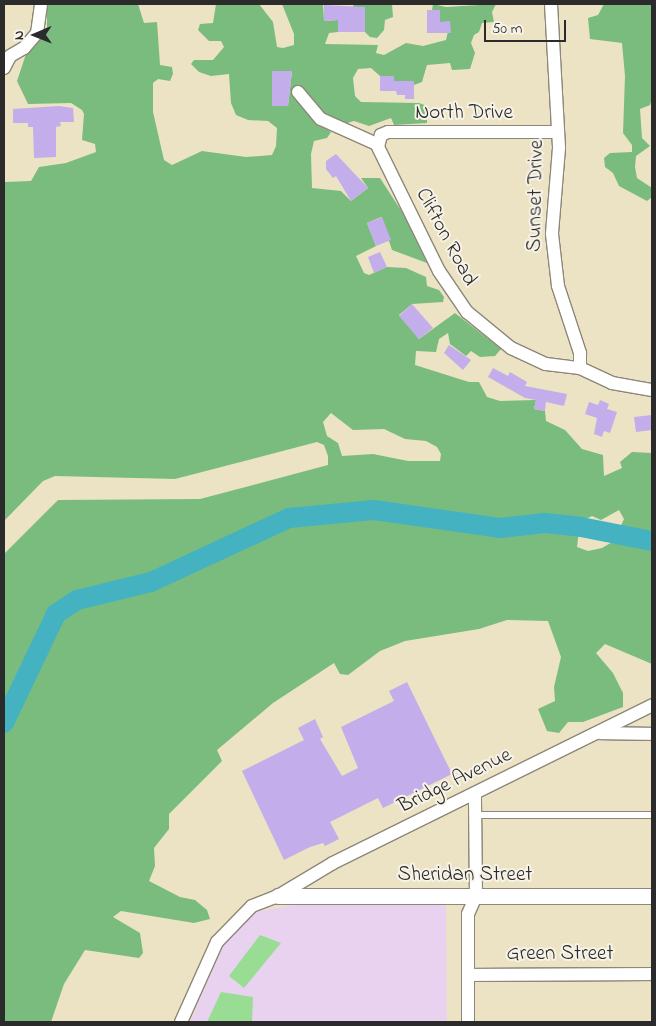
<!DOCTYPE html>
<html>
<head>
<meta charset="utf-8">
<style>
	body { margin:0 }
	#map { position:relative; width:656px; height:1026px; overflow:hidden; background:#ece3c4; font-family:"Indie Flower",sans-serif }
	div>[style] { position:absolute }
	.built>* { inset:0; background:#e8d2ef }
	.green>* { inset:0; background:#99dd95 }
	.forest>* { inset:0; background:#7abc7e }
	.river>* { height:20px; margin:-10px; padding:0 10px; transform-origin:10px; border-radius:10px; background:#45b2c1 }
	.building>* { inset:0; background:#c3adeb }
	.roads { filter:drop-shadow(1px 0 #8c8778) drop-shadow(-1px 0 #8c8778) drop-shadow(0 1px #8c8778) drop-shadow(0 -1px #8c8778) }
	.service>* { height:6px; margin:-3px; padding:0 3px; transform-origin:3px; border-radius:3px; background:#fff }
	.minor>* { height:12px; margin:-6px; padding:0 6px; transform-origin:6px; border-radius:6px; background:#fff }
	.tertiary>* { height:15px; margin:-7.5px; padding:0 7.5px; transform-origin:7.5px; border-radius:7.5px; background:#fff }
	span { translate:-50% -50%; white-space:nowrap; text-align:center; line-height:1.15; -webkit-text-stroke:4px #f7f3e8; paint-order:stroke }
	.street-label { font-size:21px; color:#2b2b2b }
	.frame { position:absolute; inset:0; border:5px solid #2b2b2b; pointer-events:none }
	.north { position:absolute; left:10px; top:10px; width:50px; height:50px; -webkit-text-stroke:4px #f7f3e8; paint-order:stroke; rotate:269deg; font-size:14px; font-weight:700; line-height:20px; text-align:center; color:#2b2b2b }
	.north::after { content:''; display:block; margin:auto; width:18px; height:22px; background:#2b2b2b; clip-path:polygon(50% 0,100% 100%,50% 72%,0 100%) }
	.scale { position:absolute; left:484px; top:20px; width:82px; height:22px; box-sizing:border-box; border:2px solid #2b2b2b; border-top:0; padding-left:6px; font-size:15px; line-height:18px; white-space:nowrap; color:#2b2b2b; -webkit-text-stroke:4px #f7f3e8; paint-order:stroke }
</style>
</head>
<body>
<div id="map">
	<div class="built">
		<i style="clip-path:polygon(303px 903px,446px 903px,447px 1022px,190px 1022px,223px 945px,255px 912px)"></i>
	</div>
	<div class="green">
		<i style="clip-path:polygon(260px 935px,281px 943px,244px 988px,229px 976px)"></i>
		<i style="clip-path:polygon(221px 992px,253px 997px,252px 1022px,207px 1022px)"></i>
	</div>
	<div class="forest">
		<i style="clip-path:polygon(evenodd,47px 4px,138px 4px,144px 23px,157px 22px,160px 65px,172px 67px,173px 74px,170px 81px,158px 79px,153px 83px,153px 112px,164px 160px,172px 165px,202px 151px,246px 157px,272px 155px,276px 146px,277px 128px,268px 121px,248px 120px,236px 115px,231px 103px,229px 74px,211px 76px,199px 72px,191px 64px,194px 60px,213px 60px,224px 47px,221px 41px,209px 41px,198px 30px,200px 24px,213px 23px,216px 4px,259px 4px,273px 22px,277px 47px,283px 48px,294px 45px,294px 34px,282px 4px,323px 4px,324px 21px,338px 20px,338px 32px,329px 33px,325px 44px,378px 45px,376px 53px,384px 55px,406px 43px,423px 46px,446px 40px,450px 22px,440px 22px,440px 10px,432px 10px,433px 4px,446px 7px,496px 4px,492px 12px,494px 22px,482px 23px,479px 32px,474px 35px,471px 43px,475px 53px,470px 69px,452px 70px,450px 63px,427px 65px,422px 82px,414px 85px,414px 81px,394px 81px,394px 76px,380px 76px,371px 68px,358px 69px,353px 78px,355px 96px,361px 102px,419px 103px,427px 106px,427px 123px,394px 125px,391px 118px,369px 126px,354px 121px,341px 125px,322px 114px,314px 122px,331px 132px,327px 138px,314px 141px,311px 154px,312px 188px,341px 191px,351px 201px,368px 188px,361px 178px,380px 178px,404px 215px,427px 263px,392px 250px,381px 217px,367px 223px,376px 246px,356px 256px,364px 273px,369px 275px,387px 267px,406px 268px,426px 277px,427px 286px,439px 290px,444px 297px,443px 302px,412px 304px,399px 315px,419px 339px,455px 313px,501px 349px,495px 356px,480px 357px,471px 351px,466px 356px,450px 344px,448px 333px,439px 339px,436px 352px,416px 351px,415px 365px,469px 382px,479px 382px,487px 397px,500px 401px,536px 400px,534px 409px,545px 411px,546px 421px,565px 430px,582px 449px,603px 455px,604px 476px,622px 468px,620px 462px,632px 452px,652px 453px,652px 664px,605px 644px,596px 653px,613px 673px,623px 693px,623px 707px,583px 722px,568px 722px,559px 733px,547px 731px,538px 709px,555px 701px,554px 687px,561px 657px,548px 621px,507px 620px,479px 629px,405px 641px,380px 651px,348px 675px,340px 674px,334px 663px,273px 703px,217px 750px,222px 761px,169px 814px,169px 829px,154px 848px,155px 866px,149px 881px,180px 897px,195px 900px,207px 910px,210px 919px,194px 923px,121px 911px,113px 917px,140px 933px,143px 953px,139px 958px,85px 950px,64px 984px,51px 1022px,4px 1022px,4px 554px,58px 500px,200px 499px,328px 465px,328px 456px,324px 445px,317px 442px,175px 479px,55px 476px,43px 481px,4px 521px,4px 182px,31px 181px,39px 167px,66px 163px,96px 152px,95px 144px,82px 140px,84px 114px,82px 110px,71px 103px,28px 104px,17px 81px,27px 51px,47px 27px,47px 4px,272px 71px,292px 71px,288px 106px,272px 105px,272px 71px,47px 4px,331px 413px,353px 430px,384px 429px,405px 439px,426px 441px,437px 447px,441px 454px,440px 461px,408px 461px,373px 454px,342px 456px,338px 443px,327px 436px,323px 422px,331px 413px,47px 4px,619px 510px,624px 519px,614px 541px,602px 548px,588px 551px,577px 547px,580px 522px,592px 516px,601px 520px,619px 510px)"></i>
		<i style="clip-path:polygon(354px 4px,392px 4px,393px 17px,385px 20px,384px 30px,377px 38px,370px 37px,365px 32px,365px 7px,353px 7px)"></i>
		<i style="clip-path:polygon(604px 4px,652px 4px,652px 98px,650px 105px,640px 109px,642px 138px,650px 146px,636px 156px,635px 167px,637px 178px,652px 188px,652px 197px,647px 201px,619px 186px,613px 173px,605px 167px,604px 158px,610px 153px,632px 152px,632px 145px,623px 133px,625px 76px,622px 43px,590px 39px,588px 18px,598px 15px)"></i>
	</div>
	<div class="river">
		<i style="left:4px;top:723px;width:121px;rotate:-64.5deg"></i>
		<i style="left:56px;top:614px;width:25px;rotate:-34deg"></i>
		<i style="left:77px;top:600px;width:76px;rotate:-13.7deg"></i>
		<i style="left:151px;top:582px;width:152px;rotate:-24.9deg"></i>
		<i style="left:289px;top:518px;width:85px;rotate:-5.4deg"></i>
		<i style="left:374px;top:510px;width:127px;rotate:8.1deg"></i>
		<i style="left:500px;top:528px;width:45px;rotate:-6.3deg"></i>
		<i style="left:545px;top:523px;width:36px;rotate:6deg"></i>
		<i style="left:581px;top:527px;width:72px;rotate:11.2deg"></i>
	</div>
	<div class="building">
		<i style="clip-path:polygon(324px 5px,365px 7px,365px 32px,338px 32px,338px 20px,324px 21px)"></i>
		<i style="clip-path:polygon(427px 10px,440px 10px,440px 22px,450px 21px,451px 33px,427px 33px)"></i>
		<i style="clip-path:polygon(272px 71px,292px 71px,288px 106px,272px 106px)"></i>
		<i style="clip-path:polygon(380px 76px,394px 76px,394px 81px,414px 81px,414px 99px,405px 99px,405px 95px,397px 95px,396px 91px,380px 91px)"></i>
		<i style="clip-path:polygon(59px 106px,73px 108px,74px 122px,60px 122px,61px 126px,56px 127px,56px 157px,34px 158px,33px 127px,28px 127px,28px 123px,13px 123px,13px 109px)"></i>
		<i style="clip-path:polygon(336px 154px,368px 188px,351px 201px,336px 176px,333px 178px,326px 169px,326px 161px)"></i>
		<i style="clip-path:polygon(382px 217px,391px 240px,376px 246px,367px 223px)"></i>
		<i style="clip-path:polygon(380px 252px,387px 267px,374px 273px,368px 257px)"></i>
		<i style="clip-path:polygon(412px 304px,433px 328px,419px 339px,399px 316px)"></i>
		<i style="clip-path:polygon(449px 345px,471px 360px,463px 370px,444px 353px)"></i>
		<i style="clip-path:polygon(493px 368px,508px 376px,510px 372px,527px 382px,525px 386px,567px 394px,564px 406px,546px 402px,545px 411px,534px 409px,536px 400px,525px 398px,488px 377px)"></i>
		<i style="clip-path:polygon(600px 400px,609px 404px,607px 409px,617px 412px,610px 433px,604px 431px,602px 437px,594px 434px,597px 418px,585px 414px,589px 402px,598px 405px)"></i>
		<i style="clip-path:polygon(652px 415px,652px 430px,636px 432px,634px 417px)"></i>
		<i style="clip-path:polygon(407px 682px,452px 774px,383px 808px,378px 798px,330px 822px,339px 839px,325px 846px,323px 843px,310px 847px,284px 860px,242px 771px,304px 740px,298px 728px,315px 719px,323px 737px,320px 739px,342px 776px,358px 768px,341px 727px,394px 701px,389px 691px)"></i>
	</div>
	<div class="roads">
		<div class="service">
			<i style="left:476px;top:815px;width:176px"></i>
		</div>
		<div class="minor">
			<i style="left:551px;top:4px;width:144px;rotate:86.8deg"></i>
			<i style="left:559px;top:148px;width:86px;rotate:94.7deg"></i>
			<i style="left:552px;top:234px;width:52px;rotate:83.4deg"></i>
			<i style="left:558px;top:286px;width:71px;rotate:71.8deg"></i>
			<i style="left:580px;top:353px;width:15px;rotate:90deg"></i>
			<i style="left:580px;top:368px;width:35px;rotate:25deg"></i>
			<i style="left:612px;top:383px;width:41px;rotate:9.9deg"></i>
			<i style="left:4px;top:68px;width:13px;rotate:-63deg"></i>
			<i style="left:10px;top:56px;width:16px;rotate:-30deg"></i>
			<i style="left:24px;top:48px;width:20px;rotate:-49deg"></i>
			<i style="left:37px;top:33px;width:29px;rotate:-82deg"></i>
			<i style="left:298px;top:92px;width:35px;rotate:50deg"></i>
			<i style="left:321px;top:119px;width:61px;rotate:24.1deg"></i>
			<i style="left:557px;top:132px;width:169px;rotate:180deg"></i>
			<i style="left:388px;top:132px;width:8px;rotate:157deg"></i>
			<i style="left:381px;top:135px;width:12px;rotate:104deg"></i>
			<i style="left:378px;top:147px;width:138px;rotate:63.8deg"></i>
			<i style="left:439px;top:271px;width:50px;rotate:55.7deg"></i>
			<i style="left:467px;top:312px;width:57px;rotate:39.3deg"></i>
			<i style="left:511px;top:348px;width:38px;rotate:25deg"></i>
			<i style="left:546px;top:364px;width:34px;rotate:7deg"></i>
			<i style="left:600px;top:733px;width:52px;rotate:1.1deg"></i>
			<i style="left:468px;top:975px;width:184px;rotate:-0.3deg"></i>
			<i style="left:181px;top:1022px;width:88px;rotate:-65.8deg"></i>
			<i style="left:217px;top:942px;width:50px;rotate:-45.8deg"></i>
			<i style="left:252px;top:906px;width:28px;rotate:-21deg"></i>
			<i style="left:278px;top:896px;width:64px;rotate:-31deg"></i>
			<i style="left:333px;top:863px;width:356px;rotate:-26.3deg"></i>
			<i style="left:468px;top:1022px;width:108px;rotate:-90deg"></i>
			<i style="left:468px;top:914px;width:20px;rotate:-66deg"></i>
			<i style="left:476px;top:896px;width:101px;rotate:-90.6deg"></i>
		</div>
		<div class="tertiary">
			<i style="left:278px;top:896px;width:374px"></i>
		</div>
	</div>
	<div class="street-label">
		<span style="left:464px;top:113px">North Drive</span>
		<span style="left:536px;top:196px;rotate:-89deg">Sunset Drive</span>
		<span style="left:446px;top:237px;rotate:62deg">Clifton Road</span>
		<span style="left:455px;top:781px;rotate:-26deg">Bridge Avenue</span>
		<span style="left:465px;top:875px">Sheridan Street</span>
		<span style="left:560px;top:954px">Green Street</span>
	</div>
	<div class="frame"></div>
	<div class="north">N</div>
	<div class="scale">50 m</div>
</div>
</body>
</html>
